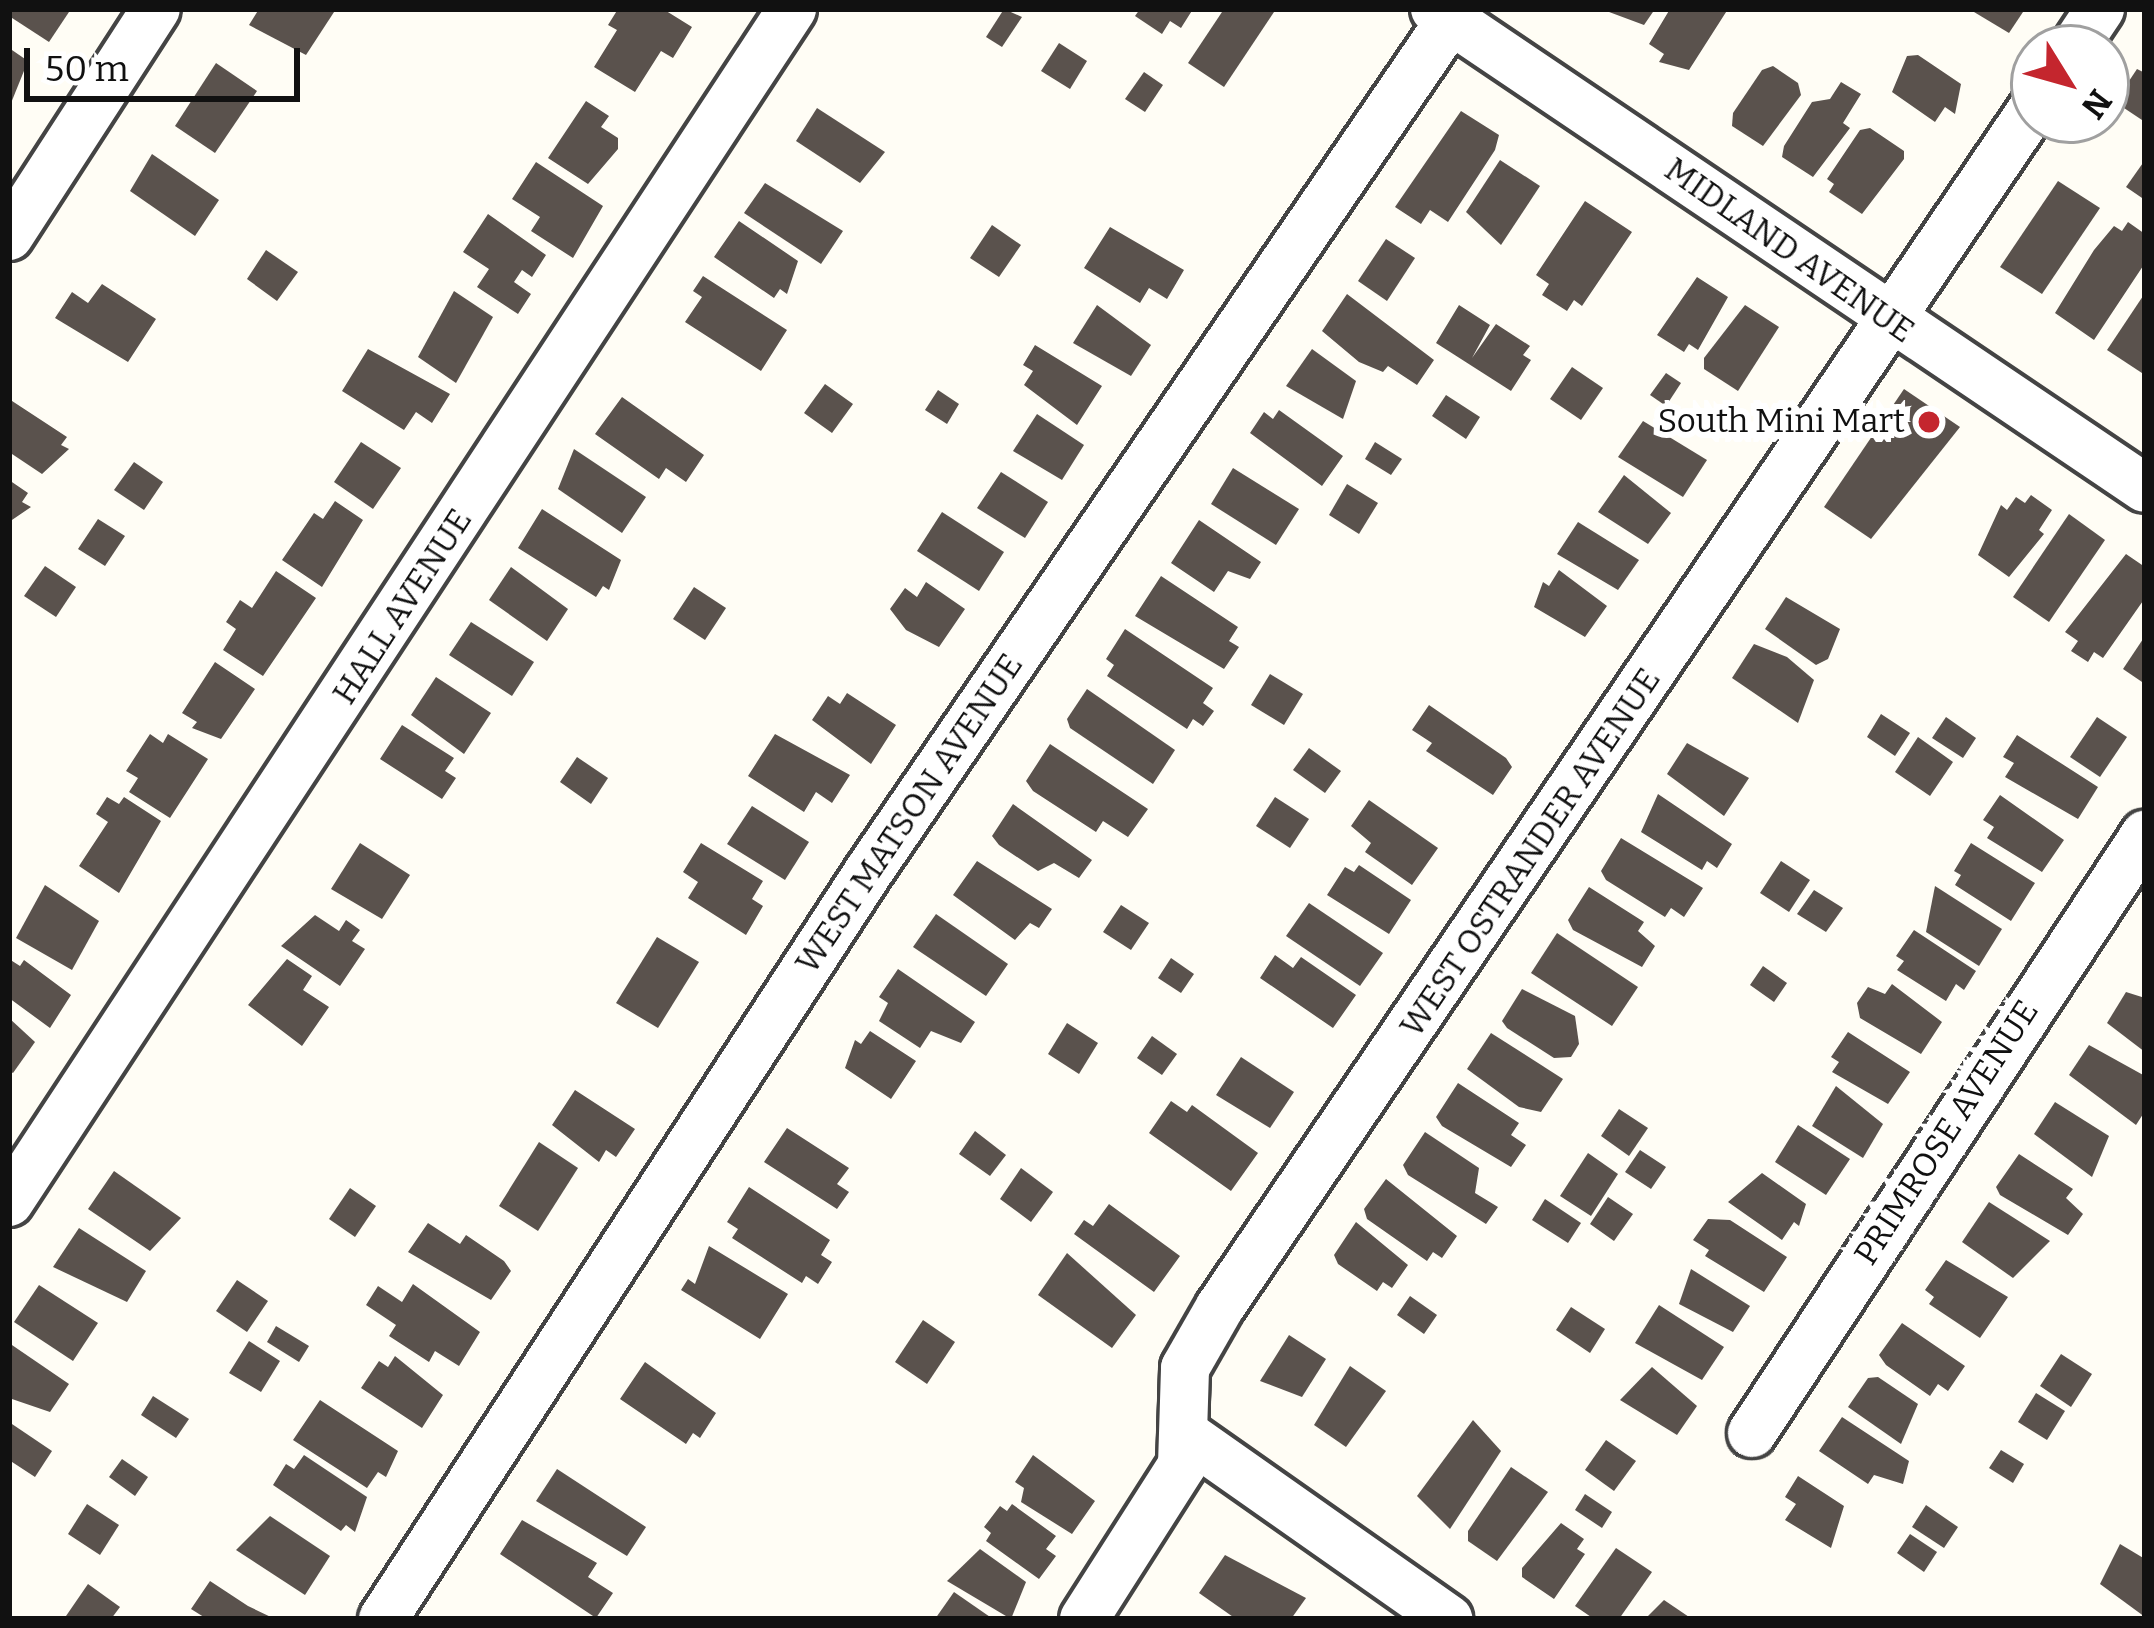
<!DOCTYPE html>
<html>
<head>
<meta charset="utf-8">
<style>
	body { margin:0 }
	#map { position:relative; width:2154px; height:1628px; overflow:hidden; background:#fffdf5; font-family:Bitter,serif }
	div>[style] { position:absolute }
	.building>* { inset:0; background:#5a524d }
	.roads { filter:drop-shadow(3px 0 #444) drop-shadow(-3px 0 #444) drop-shadow(0 3px #444) drop-shadow(0 -3px #444) }
	.minor>* { height:48px; margin:-24px; padding:0 24px; transform-origin:24px; border-radius:24px; background:#fff }
	.dots>* { width:33px; height:33px; translate:-50% -50%; box-sizing:border-box; border:6px solid #fff; border-radius:50% }
	span { translate:-50% -50%; white-space:nowrap; text-align:center; line-height:1.15; -webkit-text-stroke:12px #fff; paint-order:stroke }
	.street-label { font-size:33px; color:#111 }
	.poi-label { font-size:33px; color:#111 }
	.right { translate:-100% -50%; text-align:right }
	.frame { position:absolute; inset:0; border:12px solid #111; pointer-events:none }
	.north { position:absolute; left:2010px; top:24px; width:120px; height:120px; box-sizing:border-box; background:#fff; border:3px solid #a0a0a0; border-radius:50%; rotate:127deg; font-size:33px; font-weight:700; line-height:48px; text-align:center; color:#111 }
	.north::after { content:''; display:block; margin:auto; width:42px; height:54px; background:#c4262e; clip-path:polygon(50% 0,100% 100%,50% 72%,0 100%) }
	.scale { position:absolute; left:24px; top:48px; width:276px; height:54px; box-sizing:border-box; border:6px solid #111; border-top:0; padding-left:15px; font-size:36px; line-height:42px; white-space:nowrap; color:#111; -webkit-text-stroke:9px #fff; paint-order:stroke }
</style>
</head>
<body>
<div id="map">
	<div class="building">
		<i style="clip-path:polygon(12px 9px,71px 9px,49px 42px,9px 16px)"></i>
		<i style="clip-path:polygon(259px 9px,336px 9px,306px 55px,249px 25px)"></i>
		<i style="clip-path:polygon(618px 9px,663px 9px,692px 27px,673px 58px,661px 51px,635px 92px,594px 67px,617px 30px,608px 25px)"></i>
		<i style="clip-path:polygon(1004px 9px,1022px 17px,1002px 47px,986px 37px)"></i>
		<i style="clip-path:polygon(1140px 9px,1193px 9px,1181px 28px,1170px 21px,1162px 34px,1135px 16px)"></i>
		<i style="clip-path:polygon(1224px 9px,1276px 9px,1224px 87px,1188px 63px)"></i>
		<i style="clip-path:polygon(1601px 9px,1655px 9px,1644px 25px)"></i>
		<i style="clip-path:polygon(1670px 9px,1728px 9px,1689px 70px,1659px 62px,1664px 54px,1649px 44px)"></i>
		<i style="clip-path:polygon(1969px 9px,2025px 9px,2009px 33px)"></i>
		<i style="clip-path:polygon(1059px 43px,1087px 61px,1070px 89px,1041px 71px)"></i>
		<i style="clip-path:polygon(9px 48px,28px 61px,9px 108px)"></i>
		<i style="clip-path:polygon(1918px 55px,1961px 84px,1955px 114px,1945px 107px,1935px 122px,1892px 92px,1907px 56px)"></i>
		<i style="clip-path:polygon(216px 63px,257px 91px,215px 153px,175px 126px)"></i>
		<i style="clip-path:polygon(1773px 66px,1798px 83px,1801px 95px,1763px 146px,1732px 126px,1733px 113px,1762px 70px)"></i>
		<i style="clip-path:polygon(2137px 69px,2145px 73px,2145px 122px,2115px 102px)"></i>
		<i style="clip-path:polygon(1144px 72px,1163px 85px,1145px 112px,1125px 99px)"></i>
		<i style="clip-path:polygon(1841px 82px,1861px 94px,1843px 123px,1850px 128px,1813px 177px,1782px 157px,1784px 146px,1812px 102px,1830px 99px)"></i>
		<i style="clip-path:polygon(586px 101px,609px 116px,601px 127px,618px 138px,618px 149px,588px 184px,548px 158px)"></i>
		<i style="clip-path:polygon(817px 108px,885px 152px,860px 183px,796px 141px)"></i>
		<i style="clip-path:polygon(1461px 111px,1499px 135px,1495px 150px,1448px 222px,1430px 210px,1421px 224px,1395px 207px)"></i>
		<i style="clip-path:polygon(1870px 128px,1904px 151px,1904px 159px,1862px 214px,1829px 192px,1834px 184px,1827px 179px,1860px 130px)"></i>
		<i style="clip-path:polygon(152px 154px,219px 200px,195px 236px,130px 191px)"></i>
		<i style="clip-path:polygon(1500px 160px,1540px 186px,1501px 245px,1466px 212px)"></i>
		<i style="clip-path:polygon(2145px 160px,2145px 200px,2126px 187px)"></i>
		<i style="clip-path:polygon(536px 162px,603px 206px,573px 258px,531px 231px,540px 217px,512px 199px)"></i>
		<i style="clip-path:polygon(2058px 181px,2100px 208px,2042px 294px,2000px 267px)"></i>
		<i style="clip-path:polygon(765px 183px,843px 231px,821px 264px,744px 213px)"></i>
		<i style="clip-path:polygon(1585px 201px,1632px 232px,1582px 306px,1574px 300px,1567px 311px,1542px 295px,1549px 284px,1536px 275px)"></i>
		<i style="clip-path:polygon(488px 214px,546px 255px,532px 277px,522px 270px,514px 282px,531px 294px,518px 314px,477px 287px,489px 269px,463px 252px)"></i>
		<i style="clip-path:polygon(739px 221px,798px 261px,787px 294px,780px 289px,774px 298px,714px 257px)"></i>
		<i style="clip-path:polygon(2128px 222px,2145px 234px,2145px 263px,2094px 340px,2055px 313px,2094px 250px,2114px 226px,2122px 231px)"></i>
		<i style="clip-path:polygon(992px 225px,1021px 245px,999px 277px,970px 258px)"></i>
		<i style="clip-path:polygon(1110px 227px,1184px 270px,1167px 299px,1149px 288px,1140px 303px,1084px 268px)"></i>
		<i style="clip-path:polygon(1386px 239px,1415px 258px,1387px 301px,1358px 281px)"></i>
		<i style="clip-path:polygon(266px 250px,298px 272px,277px 301px,247px 279px)"></i>
		<i style="clip-path:polygon(703px 276px,787px 330px,761px 371px,685px 322px,702px 297px,693px 291px)"></i>
		<i style="clip-path:polygon(1697px 277px,1728px 297px,1698px 350px,1689px 344px,1684px 352px,1657px 335px)"></i>
		<i style="clip-path:polygon(102px 284px,156px 319px,128px 362px,55px 318px,72px 292px,88px 303px)"></i>
		<i style="clip-path:polygon(454px 291px,493px 317px,456px 383px,418px 357px)"></i>
		<i style="clip-path:polygon(2145px 293px,2145px 375px,2107px 350px)"></i>
		<i style="clip-path:polygon(1347px 294px,1434px 360px,1417px 385px,1388px 366px,1383px 372px,1359px 362px,1322px 331px)"></i>
		<i style="clip-path:polygon(1097px 305px,1151px 345px,1131px 376px,1073px 343px)"></i>
		<i style="clip-path:polygon(1459px 305px,1490px 325px,1472px 358px,1496px 324px,1530px 346px,1523px 355px,1531px 360px,1511px 391px,1436px 343px)"></i>
		<i style="clip-path:polygon(1745px 305px,1779px 327px,1738px 391px,1704px 369px,1704px 358px)"></i>
		<i style="clip-path:polygon(1035px 345px,1102px 386px,1077px 425px,1024px 385px,1033px 371px,1023px 365px)"></i>
		<i style="clip-path:polygon(368px 349px,450px 394px,432px 423px,416px 412px,404px 430px,342px 391px)"></i>
		<i style="clip-path:polygon(1312px 349px,1356px 381px,1343px 419px,1286px 386px)"></i>
		<i style="clip-path:polygon(1572px 367px,1603px 388px,1581px 420px,1550px 399px)"></i>
		<i style="clip-path:polygon(1666px 373px,1681px 383px,1666px 406px,1650px 395px)"></i>
		<i style="clip-path:polygon(825px 384px,853px 404px,832px 433px,804px 413px)"></i>
		<i style="clip-path:polygon(1904px 389px,1960px 427px,1871px 539px,1824px 507px)"></i>
		<i style="clip-path:polygon(938px 390px,959px 404px,947px 424px,925px 410px)"></i>
		<i style="clip-path:polygon(1446px 395px,1480px 417px,1466px 439px,1432px 416px)"></i>
		<i style="clip-path:polygon(622px 397px,704px 455px,686px 482px,666px 468px,659px 479px,595px 434px)"></i>
		<i style="clip-path:polygon(9px 399px,67px 437px,61px 445px,69px 449px,42px 474px,9px 452px)"></i>
		<i style="clip-path:polygon(1279px 410px,1343px 456px,1322px 486px,1250px 433px,1264px 412px,1273px 419px)"></i>
		<i style="clip-path:polygon(1037px 414px,1084px 445px,1062px 480px,1013px 451px)"></i>
		<i style="clip-path:polygon(1643px 421px,1707px 460px,1683px 497px,1618px 457px)"></i>
		<i style="clip-path:polygon(361px 442px,401px 468px,373px 509px,334px 482px)"></i>
		<i style="clip-path:polygon(1375px 442px,1402px 459px,1391px 475px,1365px 459px)"></i>
		<i style="clip-path:polygon(574px 449px,646px 497px,622px 533px,558px 489px)"></i>
		<i style="clip-path:polygon(134px 462px,163px 482px,144px 510px,114px 490px)"></i>
		<i style="clip-path:polygon(1233px 468px,1299px 509px,1276px 545px,1211px 504px)"></i>
		<i style="clip-path:polygon(1001px 472px,1048px 502px,1025px 538px,977px 508px)"></i>
		<i style="clip-path:polygon(1624px 475px,1671px 513px,1648px 544px,1598px 512px)"></i>
		<i style="clip-path:polygon(9px 480px,28px 493px,22px 502px,31px 507px,9px 522px)"></i>
		<i style="clip-path:polygon(1347px 484px,1378px 503px,1359px 534px,1329px 515px)"></i>
		<i style="clip-path:polygon(2031px 495px,2052px 510px,2039px 530px,2044px 534px,2009px 577px,1978px 555px,2001px 505px,2007px 510px,2016px 497px,2025px 503px)"></i>
		<i style="clip-path:polygon(335px 501px,363px 520px,322px 587px,282px 560px,314px 513px,323px 519px)"></i>
		<i style="clip-path:polygon(542px 509px,621px 560px,609px 590px,603px 586px,596px 597px,518px 548px)"></i>
		<i style="clip-path:polygon(942px 512px,1004px 552px,979px 591px,917px 551px)"></i>
		<i style="clip-path:polygon(2069px 514px,2105px 540px,2049px 622px,2013px 597px)"></i>
		<i style="clip-path:polygon(98px 519px,125px 536px,105px 566px,78px 549px)"></i>
		<i style="clip-path:polygon(1199px 520px,1261px 562px,1250px 579px,1228px 571px,1214px 592px,1171px 563px)"></i>
		<i style="clip-path:polygon(1578px 522px,1639px 560px,1618px 590px,1557px 554px)"></i>
		<i style="clip-path:polygon(2126px 554px,2145px 567px,2145px 598px,2103px 658px,2094px 652px,2088px 662px,2071px 651px,2078px 641px,2065px 632px)"></i>
		<i style="clip-path:polygon(45px 566px,76px 587px,56px 617px,24px 596px)"></i>
		<i style="clip-path:polygon(511px 567px,568px 609px,547px 641px,489px 600px)"></i>
		<i style="clip-path:polygon(1559px 570px,1607px 606px,1585px 637px,1534px 607px,1543px 582px,1549px 586px)"></i>
		<i style="clip-path:polygon(276px 571px,316px 598px,263px 676px,223px 650px,236px 629px,226px 622px,240px 600px,252px 608px)"></i>
		<i style="clip-path:polygon(1161px 576px,1238px 627px,1229px 641px,1239px 647px,1224px 669px,1135px 616px)"></i>
		<i style="clip-path:polygon(926px 582px,965px 609px,939px 647px,906px 630px,890px 609px,905px 588px,917px 597px)"></i>
		<i style="clip-path:polygon(694px 587px,726px 608px,705px 640px,673px 619px)"></i>
		<i style="clip-path:polygon(1786px 597px,1840px 629px,1828px 659px,1816px 665px,1765px 629px)"></i>
		<i style="clip-path:polygon(471px 622px,534px 662px,512px 696px,449px 655px)"></i>
		<i style="clip-path:polygon(1125px 629px,1213px 688px,1203px 703px,1214px 711px,1203px 726px,1193px 719px,1187px 729px,1107px 676px,1114px 665px,1106px 659px)"></i>
		<i style="clip-path:polygon(2145px 636px,2145px 684px,2123px 669px)"></i>
		<i style="clip-path:polygon(1754px 644px,1787px 657px,1814px 680px,1798px 723px,1732px 678px)"></i>
		<i style="clip-path:polygon(215px 662px,255px 689px,221px 739px,192px 728px,197px 722px,182px 713px)"></i>
		<i style="clip-path:polygon(1270px 674px,1303px 694px,1284px 725px,1251px 705px)"></i>
		<i style="clip-path:polygon(436px 677px,491px 713px,464px 754px,411px 715px)"></i>
		<i style="clip-path:polygon(1087px 689px,1175px 750px,1153px 784px,1070px 728px,1067px 719px)"></i>
		<i style="clip-path:polygon(847px 693px,896px 725px,871px 764px,812px 720px,828px 696px,840px 704px)"></i>
		<i style="clip-path:polygon(1429px 705px,1506px 758px,1512px 767px,1493px 795px,1426px 751px,1432px 743px,1412px 730px)"></i>
		<i style="clip-path:polygon(1881px 714px,1910px 733px,1895px 756px,1867px 737px)"></i>
		<i style="clip-path:polygon(1946px 717px,1976px 738px,1963px 758px,1932px 738px)"></i>
		<i style="clip-path:polygon(2097px 717px,2127px 737px,2100px 777px,2070px 757px)"></i>
		<i style="clip-path:polygon(402px 725px,454px 758px,445px 771px,456px 778px,442px 799px,380px 759px)"></i>
		<i style="clip-path:polygon(150px 734px,163px 743px,168px 734px,208px 759px,170px 818px,129px 792px,138px 778px,126px 771px)"></i>
		<i style="clip-path:polygon(775px 734px,850px 775px,832px 803px,816px 792px,804px 812px,748px 776px)"></i>
		<i style="clip-path:polygon(2017px 735px,2098px 787px,2078px 819px,2005px 777px,2014px 763px,2003px 757px)"></i>
		<i style="clip-path:polygon(1918px 737px,1953px 762px,1930px 796px,1895px 772px)"></i>
		<i style="clip-path:polygon(1687px 743px,1749px 778px,1724px 816px,1667px 774px)"></i>
		<i style="clip-path:polygon(1050px 744px,1148px 809px,1128px 837px,1103px 821px,1096px 832px,1033px 791px,1026px 781px)"></i>
		<i style="clip-path:polygon(1309px 748px,1341px 771px,1325px 793px,1293px 770px)"></i>
		<i style="clip-path:polygon(577px 757px,608px 778px,591px 804px,560px 782px)"></i>
		<i style="clip-path:polygon(1658px 794px,1732px 844px,1717px 868px,1707px 861px,1702px 870px,1641px 832px)"></i>
		<i style="clip-path:polygon(2000px 795px,2064px 840px,2042px 872px,1987px 838px,1994px 827px,1983px 820px)"></i>
		<i style="clip-path:polygon(107px 797px,119px 804px,124px 797px,161px 821px,119px 893px,79px 866px,108px 822px,96px 814px)"></i>
		<i style="clip-path:polygon(1275px 797px,1309px 819px,1290px 848px,1256px 826px)"></i>
		<i style="clip-path:polygon(1369px 800px,1438px 848px,1412px 885px,1365px 852px,1371px 843px,1351px 826px)"></i>
		<i style="clip-path:polygon(1013px 804px,1092px 860px,1079px 878px,1054px 863px,1038px 871px,999px 845px,992px 836px)"></i>
		<i style="clip-path:polygon(752px 806px,809px 842px,785px 880px,727px 844px)"></i>
		<i style="clip-path:polygon(1621px 838px,1703px 888px,1684px 917px,1671px 908px,1665px 917px,1606px 880px,1601px 871px)"></i>
		<i style="clip-path:polygon(360px 843px,410px 875px,382px 919px,331px 889px)"></i>
		<i style="clip-path:polygon(701px 843px,763px 881px,752px 899px,763px 906px,746px 935px,688px 898px,698px 882px,683px 872px)"></i>
		<i style="clip-path:polygon(1971px 843px,2035px 883px,2011px 921px,1955px 885px,1961px 875px,1954px 871px)"></i>
		<i style="clip-path:polygon(977px 861px,1052px 909px,1039px 928px,1030px 923px,1015px 940px,953px 895px)"></i>
		<i style="clip-path:polygon(1781px 861px,1810px 880px,1789px 912px,1760px 893px)"></i>
		<i style="clip-path:polygon(1359px 865px,1411px 900px,1389px 934px,1327px 895px,1345px 867px,1354px 872px)"></i>
		<i style="clip-path:polygon(45px 885px,99px 921px,72px 970px,16px 938px)"></i>
		<i style="clip-path:polygon(1935px 886px,2002px 929px,1979px 966px,1926px 932px)"></i>
		<i style="clip-path:polygon(1589px 887px,1644px 922px,1638px 931px,1655px 946px,1642px 967px,1573px 930px,1568px 920px)"></i>
		<i style="clip-path:polygon(1814px 890px,1843px 908px,1826px 932px,1797px 914px)"></i>
		<i style="clip-path:polygon(1309px 903px,1383px 953px,1360px 986px,1286px 936px)"></i>
		<i style="clip-path:polygon(1121px 905px,1149px 923px,1131px 950px,1103px 932px)"></i>
		<i style="clip-path:polygon(936px 914px,1008px 964px,986px 996px,913px 947px)"></i>
		<i style="clip-path:polygon(315px 915px,339px 931px,346px 920px,360px 930px,352px 941px,365px 949px,340px 986px,281px 946px)"></i>
		<i style="clip-path:polygon(1914px 930px,1976px 971px,1964px 990px,1956px 984px,1946px 1001px,1897px 970px,1904px 961px,1896px 956px)"></i>
		<i style="clip-path:polygon(1557px 933px,1638px 987px,1612px 1026px,1531px 973px)"></i>
		<i style="clip-path:polygon(657px 937px,699px 962px,658px 1028px,616px 1003px)"></i>
		<i style="clip-path:polygon(1275px 955px,1293px 968px,1301px 957px,1356px 995px,1333px 1028px,1260px 978px)"></i>
		<i style="clip-path:polygon(1171px 958px,1194px 974px,1181px 993px,1158px 978px)"></i>
		<i style="clip-path:polygon(9px 959px,20px 966px,24px 960px,71px 995px,50px 1028px,9px 998px)"></i>
		<i style="clip-path:polygon(287px 959px,312px 976px,303px 990px,329px 1007px,302px 1046px,248px 1005px)"></i>
		<i style="clip-path:polygon(1763px 966px,1787px 983px,1774px 1002px,1750px 985px)"></i>
		<i style="clip-path:polygon(898px 969px,975px 1022px,961px 1043px,931px 1031px,920px 1048px,879px 1021px,888px 1003px,879px 997px)"></i>
		<i style="clip-path:polygon(1892px 984px,1942px 1022px,1921px 1054px,1860px 1018px,1857px 1003px,1868px 987px,1885px 994px)"></i>
		<i style="clip-path:polygon(1522px 989px,1575px 1016px,1579px 1044px,1571px 1057px,1554px 1058px,1507px 1028px,1502px 1021px)"></i>
		<i style="clip-path:polygon(2126px 992px,2145px 998px,2145px 1052px,2107px 1023px)"></i>
		<i style="clip-path:polygon(9px 1018px,35px 1042px,13px 1073px,9px 1071px)"></i>
		<i style="clip-path:polygon(1067px 1023px,1098px 1043px,1079px 1074px,1048px 1054px)"></i>
		<i style="clip-path:polygon(870px 1031px,916px 1061px,891px 1099px,845px 1068px,855px 1040px,861px 1044px)"></i>
		<i style="clip-path:polygon(1848px 1032px,1910px 1072px,1888px 1104px,1832px 1072px,1839px 1062px,1831px 1057px)"></i>
		<i style="clip-path:polygon(1491px 1033px,1563px 1079px,1541px 1112px,1519px 1107px,1467px 1069px)"></i>
		<i style="clip-path:polygon(1152px 1036px,1177px 1054px,1162px 1075px,1137px 1058px)"></i>
		<i style="clip-path:polygon(2089px 1045px,2145px 1076px,2145px 1111px,2136px 1125px,2069px 1075px)"></i>
		<i style="clip-path:polygon(1241px 1057px,1294px 1092px,1270px 1128px,1216px 1095px)"></i>
		<i style="clip-path:polygon(1458px 1083px,1519px 1123px,1511px 1135px,1526px 1145px,1511px 1167px,1442px 1126px,1436px 1117px)"></i>
		<i style="clip-path:polygon(1836px 1086px,1883px 1124px,1863px 1158px,1812px 1126px)"></i>
		<i style="clip-path:polygon(575px 1090px,635px 1129px,616px 1157px,606px 1150px,599px 1162px,552px 1125px)"></i>
		<i style="clip-path:polygon(1171px 1101px,1187px 1112px,1192px 1105px,1258px 1153px,1231px 1191px,1149px 1133px)"></i>
		<i style="clip-path:polygon(2055px 1102px,2109px 1136px,2092px 1177px,2034px 1134px)"></i>
		<i style="clip-path:polygon(1619px 1109px,1648px 1128px,1629px 1156px,1601px 1136px)"></i>
		<i style="clip-path:polygon(1798px 1125px,1850px 1159px,1826px 1195px,1775px 1162px)"></i>
		<i style="clip-path:polygon(787px 1128px,849px 1168px,837px 1184px,849px 1192px,837px 1209px,764px 1162px)"></i>
		<i style="clip-path:polygon(975px 1131px,1006px 1155px,990px 1176px,959px 1154px)"></i>
		<i style="clip-path:polygon(1425px 1132px,1479px 1168px,1475px 1193px,1498px 1207px,1486px 1224px,1408px 1175px,1403px 1165px)"></i>
		<i style="clip-path:polygon(539px 1142px,578px 1168px,538px 1231px,499px 1206px)"></i>
		<i style="clip-path:polygon(1640px 1150px,1666px 1167px,1651px 1189px,1625px 1172px)"></i>
		<i style="clip-path:polygon(1588px 1153px,1618px 1174px,1591px 1216px,1560px 1196px)"></i>
		<i style="clip-path:polygon(2019px 1154px,2073px 1189px,2066px 1198px,2083px 1214px,2068px 1235px,2000px 1195px,1996px 1187px)"></i>
		<i style="clip-path:polygon(1021px 1168px,1053px 1192px,1031px 1222px,1000px 1199px)"></i>
		<i style="clip-path:polygon(114px 1171px,181px 1218px,150px 1251px,88px 1209px)"></i>
		<i style="clip-path:polygon(1762px 1173px,1806px 1204px,1799px 1226px,1794px 1222px,1782px 1240px,1728px 1202px)"></i>
		<i style="clip-path:polygon(1386px 1179px,1457px 1236px,1442px 1258px,1433px 1252px,1427px 1261px,1367px 1219px,1364px 1209px)"></i>
		<i style="clip-path:polygon(749px 1187px,830px 1240px,821px 1255px,832px 1262px,818px 1284px,806px 1276px,802px 1283px,732px 1238px,738px 1229px,727px 1222px)"></i>
		<i style="clip-path:polygon(350px 1188px,376px 1206px,355px 1237px,329px 1219px)"></i>
		<i style="clip-path:polygon(1608px 1197px,1633px 1214px,1614px 1241px,1590px 1224px)"></i>
		<i style="clip-path:polygon(1545px 1199px,1581px 1223px,1568px 1243px,1532px 1220px)"></i>
		<i style="clip-path:polygon(1989px 1202px,2050px 1241px,2013px 1278px,1962px 1242px)"></i>
		<i style="clip-path:polygon(1109px 1204px,1180px 1256px,1154px 1292px,1074px 1234px,1084px 1220px,1093px 1226px)"></i>
		<i style="clip-path:polygon(1708px 1219px,1730px 1220px,1787px 1257px,1764px 1292px,1705px 1256px,1709px 1250px,1693px 1240px)"></i>
		<i style="clip-path:polygon(1356px 1222px,1408px 1265px,1392px 1288px,1383px 1282px,1377px 1291px,1338px 1264px,1334px 1255px)"></i>
		<i style="clip-path:polygon(428px 1223px,460px 1244px,466px 1235px,504px 1261px,511px 1271px,491px 1300px,408px 1252px)"></i>
		<i style="clip-path:polygon(79px 1228px,146px 1271px,127px 1302px,53px 1267px)"></i>
		<i style="clip-path:polygon(709px 1246px,788px 1294px,760px 1339px,681px 1290px,688px 1279px,695px 1284px)"></i>
		<i style="clip-path:polygon(1067px 1253px,1136px 1315px,1112px 1348px,1038px 1295px)"></i>
		<i style="clip-path:polygon(1946px 1260px,2008px 1297px,1980px 1338px,1929px 1304px,1934px 1297px,1925px 1290px)"></i>
		<i style="clip-path:polygon(1691px 1269px,1750px 1306px,1733px 1332px,1679px 1304px)"></i>
		<i style="clip-path:polygon(237px 1280px,268px 1301px,247px 1332px,216px 1311px)"></i>
		<i style="clip-path:polygon(413px 1284px,480px 1332px,459px 1366px,435px 1351px,429px 1362px,389px 1336px,396px 1325px,366px 1305px,378px 1286px,402px 1302px)"></i>
		<i style="clip-path:polygon(39px 1285px,98px 1323px,73px 1361px,14px 1322px)"></i>
		<i style="clip-path:polygon(1410px 1296px,1437px 1315px,1424px 1334px,1397px 1315px)"></i>
		<i style="clip-path:polygon(1659px 1305px,1724px 1347px,1702px 1380px,1635px 1343px)"></i>
		<i style="clip-path:polygon(1571px 1307px,1605px 1329px,1590px 1353px,1556px 1330px)"></i>
		<i style="clip-path:polygon(923px 1320px,955px 1342px,927px 1384px,895px 1362px)"></i>
		<i style="clip-path:polygon(1902px 1323px,1965px 1366px,1948px 1391px,1938px 1384px,1930px 1396px,1886px 1365px,1879px 1355px)"></i>
		<i style="clip-path:polygon(276px 1326px,309px 1346px,299px 1362px,267px 1342px)"></i>
		<i style="clip-path:polygon(1289px 1335px,1326px 1359px,1302px 1397px,1260px 1381px)"></i>
		<i style="clip-path:polygon(249px 1341px,280px 1361px,261px 1392px,229px 1373px)"></i>
		<i style="clip-path:polygon(9px 1343px,69px 1384px,50px 1412px,9px 1398px)"></i>
		<i style="clip-path:polygon(2061px 1354px,2092px 1374px,2071px 1407px,2040px 1386px)"></i>
		<i style="clip-path:polygon(395px 1356px,443px 1395px,422px 1428px,361px 1388px,379px 1361px,388px 1367px)"></i>
		<i style="clip-path:polygon(645px 1362px,716px 1413px,700px 1438px,693px 1433px,686px 1444px,620px 1399px)"></i>
		<i style="clip-path:polygon(1350px 1366px,1386px 1391px,1346px 1447px,1314px 1425px)"></i>
		<i style="clip-path:polygon(1652px 1367px,1697px 1406px,1677px 1435px,1620px 1400px)"></i>
		<i style="clip-path:polygon(1878px 1377px,1918px 1404px,1901px 1444px,1848px 1407px,1868px 1378px)"></i>
		<i style="clip-path:polygon(2036px 1393px,2065px 1411px,2047px 1440px,2018px 1422px)"></i>
		<i style="clip-path:polygon(153px 1396px,189px 1419px,176px 1438px,141px 1415px)"></i>
		<i style="clip-path:polygon(320px 1400px,398px 1451px,386px 1477px,378px 1472px,367px 1488px,293px 1440px)"></i>
		<i style="clip-path:polygon(1842px 1417px,1909px 1461px,1903px 1484px,1874px 1475px,1868px 1484px,1819px 1451px)"></i>
		<i style="clip-path:polygon(1473px 1420px,1501px 1451px,1450px 1529px,1417px 1496px)"></i>
		<i style="clip-path:polygon(9px 1422px,52px 1451px,35px 1477px,9px 1460px)"></i>
		<i style="clip-path:polygon(1606px 1440px,1636px 1461px,1614px 1491px,1585px 1470px)"></i>
		<i style="clip-path:polygon(2001px 1450px,2024px 1464px,2013px 1483px,1989px 1468px)"></i>
		<i style="clip-path:polygon(304px 1455px,367px 1497px,355px 1532px,346px 1525px,341px 1531px,273px 1485px,286px 1464px,294px 1469px)"></i>
		<i style="clip-path:polygon(1033px 1455px,1095px 1501px,1072px 1534px,1021px 1502px,1024px 1488px,1015px 1482px)"></i>
		<i style="clip-path:polygon(122px 1459px,148px 1477px,135px 1496px,109px 1477px)"></i>
		<i style="clip-path:polygon(1511px 1467px,1548px 1492px,1497px 1561px,1468px 1541px,1468px 1531px)"></i>
		<i style="clip-path:polygon(557px 1469px,646px 1527px,627px 1556px,536px 1501px)"></i>
		<i style="clip-path:polygon(1798px 1476px,1844px 1506px,1831px 1548px,1785px 1520px,1796px 1504px,1785px 1497px)"></i>
		<i style="clip-path:polygon(1585px 1494px,1612px 1512px,1602px 1528px,1575px 1510px)"></i>
		<i style="clip-path:polygon(87px 1504px,119px 1525px,100px 1555px,68px 1534px)"></i>
		<i style="clip-path:polygon(1012px 1504px,1056px 1536px,1046px 1549px,1056px 1556px,1039px 1579px,986px 1541px,991px 1533px,984px 1527px,1000px 1506px,1007px 1511px)"></i>
		<i style="clip-path:polygon(1926px 1505px,1958px 1527px,1944px 1548px,1912px 1527px)"></i>
		<i style="clip-path:polygon(270px 1516px,330px 1556px,305px 1595px,236px 1550px)"></i>
		<i style="clip-path:polygon(522px 1520px,597px 1563px,588px 1577px,613px 1593px,596px 1618px,500px 1554px)"></i>
		<i style="clip-path:polygon(1561px 1523px,1584px 1539px,1577px 1549px,1585px 1554px,1554px 1599px,1522px 1577px,1522px 1568px)"></i>
		<i style="clip-path:polygon(1910px 1534px,1937px 1552px,1924px 1572px,1897px 1553px)"></i>
		<i style="clip-path:polygon(2120px 1544px,2145px 1559px,2145px 1617px,2100px 1584px)"></i>
		<i style="clip-path:polygon(1616px 1548px,1652px 1572px,1619px 1619px,1594px 1619px,1575px 1606px)"></i>
		<i style="clip-path:polygon(980px 1549px,1026px 1582px,1011px 1619px,947px 1581px)"></i>
		<i style="clip-path:polygon(1225px 1555px,1306px 1598px,1291px 1619px,1236px 1619px,1199px 1593px)"></i>
		<i style="clip-path:polygon(210px 1581px,248px 1606px,275px 1619px,207px 1619px,191px 1609px)"></i>
		<i style="clip-path:polygon(88px 1584px,120px 1607px,111px 1619px,66px 1616px)"></i>
		<i style="clip-path:polygon(954px 1592px,993px 1619px,935px 1619px)"></i>
		<i style="clip-path:polygon(1664px 1600px,1692px 1619px,1645px 1619px)"></i>
	</div>
	<div class="roads">
		<div class="minor">
			<i style="left:1435px;top:9px;width:856px;rotate:34.01deg"></i>
			<i style="left:2074px;top:48px;width:47px;rotate:-56.3deg"></i>
			<i style="left:9px;top:236px;width:270px;rotate:-57.1deg"></i>
			<i style="left:9px;top:1202px;width:1427px;rotate:-56.72deg"></i>
			<i style="left:1752px;top:1433px;width:716px;rotate:-56.69deg"></i>
			<i style="left:1185px;top:1434px;width:322px;rotate:35.1deg"></i>
			<i style="left:383px;top:1619px;width:892px;rotate:-56.99deg"></i>
			<i style="left:869px;top:871px;width:1032px;rotate:-55.66deg"></i>
			<i style="left:1084px;top:1619px;width:183px;rotate:-57.5deg"></i>
			<i style="left:1182px;top:1465px;width:97px;rotate:-88.2deg"></i>
			<i style="left:1185px;top:1368px;width:70px;rotate:-60.2deg"></i>
			<i style="left:1220px;top:1307px;width:1450px;rotate:-55.85deg"></i>
		</div>
	</div>
	<div class="dots">
		<i style="left:1929px;top:422px;background:#c4262e"></i>
	</div>
	<div class="street-label">
		<span style="left:1789px;top:251px;rotate:35deg">MIDLAND AVENUE</span>
		<span style="left:403px;top:607px;rotate:-57deg">HALL AVENUE</span>
		<span style="left:910px;top:814px;rotate:-56deg">WEST MATSON AVENUE</span>
		<span style="left:1531px;top:853px;rotate:-56deg">WEST OSTRANDER AVENUE</span>
		<span style="left:1947px;top:1133px;rotate:-57deg">PRIMROSE AVENUE</span>
	</div>
	<div class="poi-label">
		<span class="right" style="left:1905px;top:422px">South Mini Mart</span>
	</div>
	<div class="frame"></div>
	<div class="north">N</div>
	<div class="scale">50 m</div>
</div>
</body>
</html>
